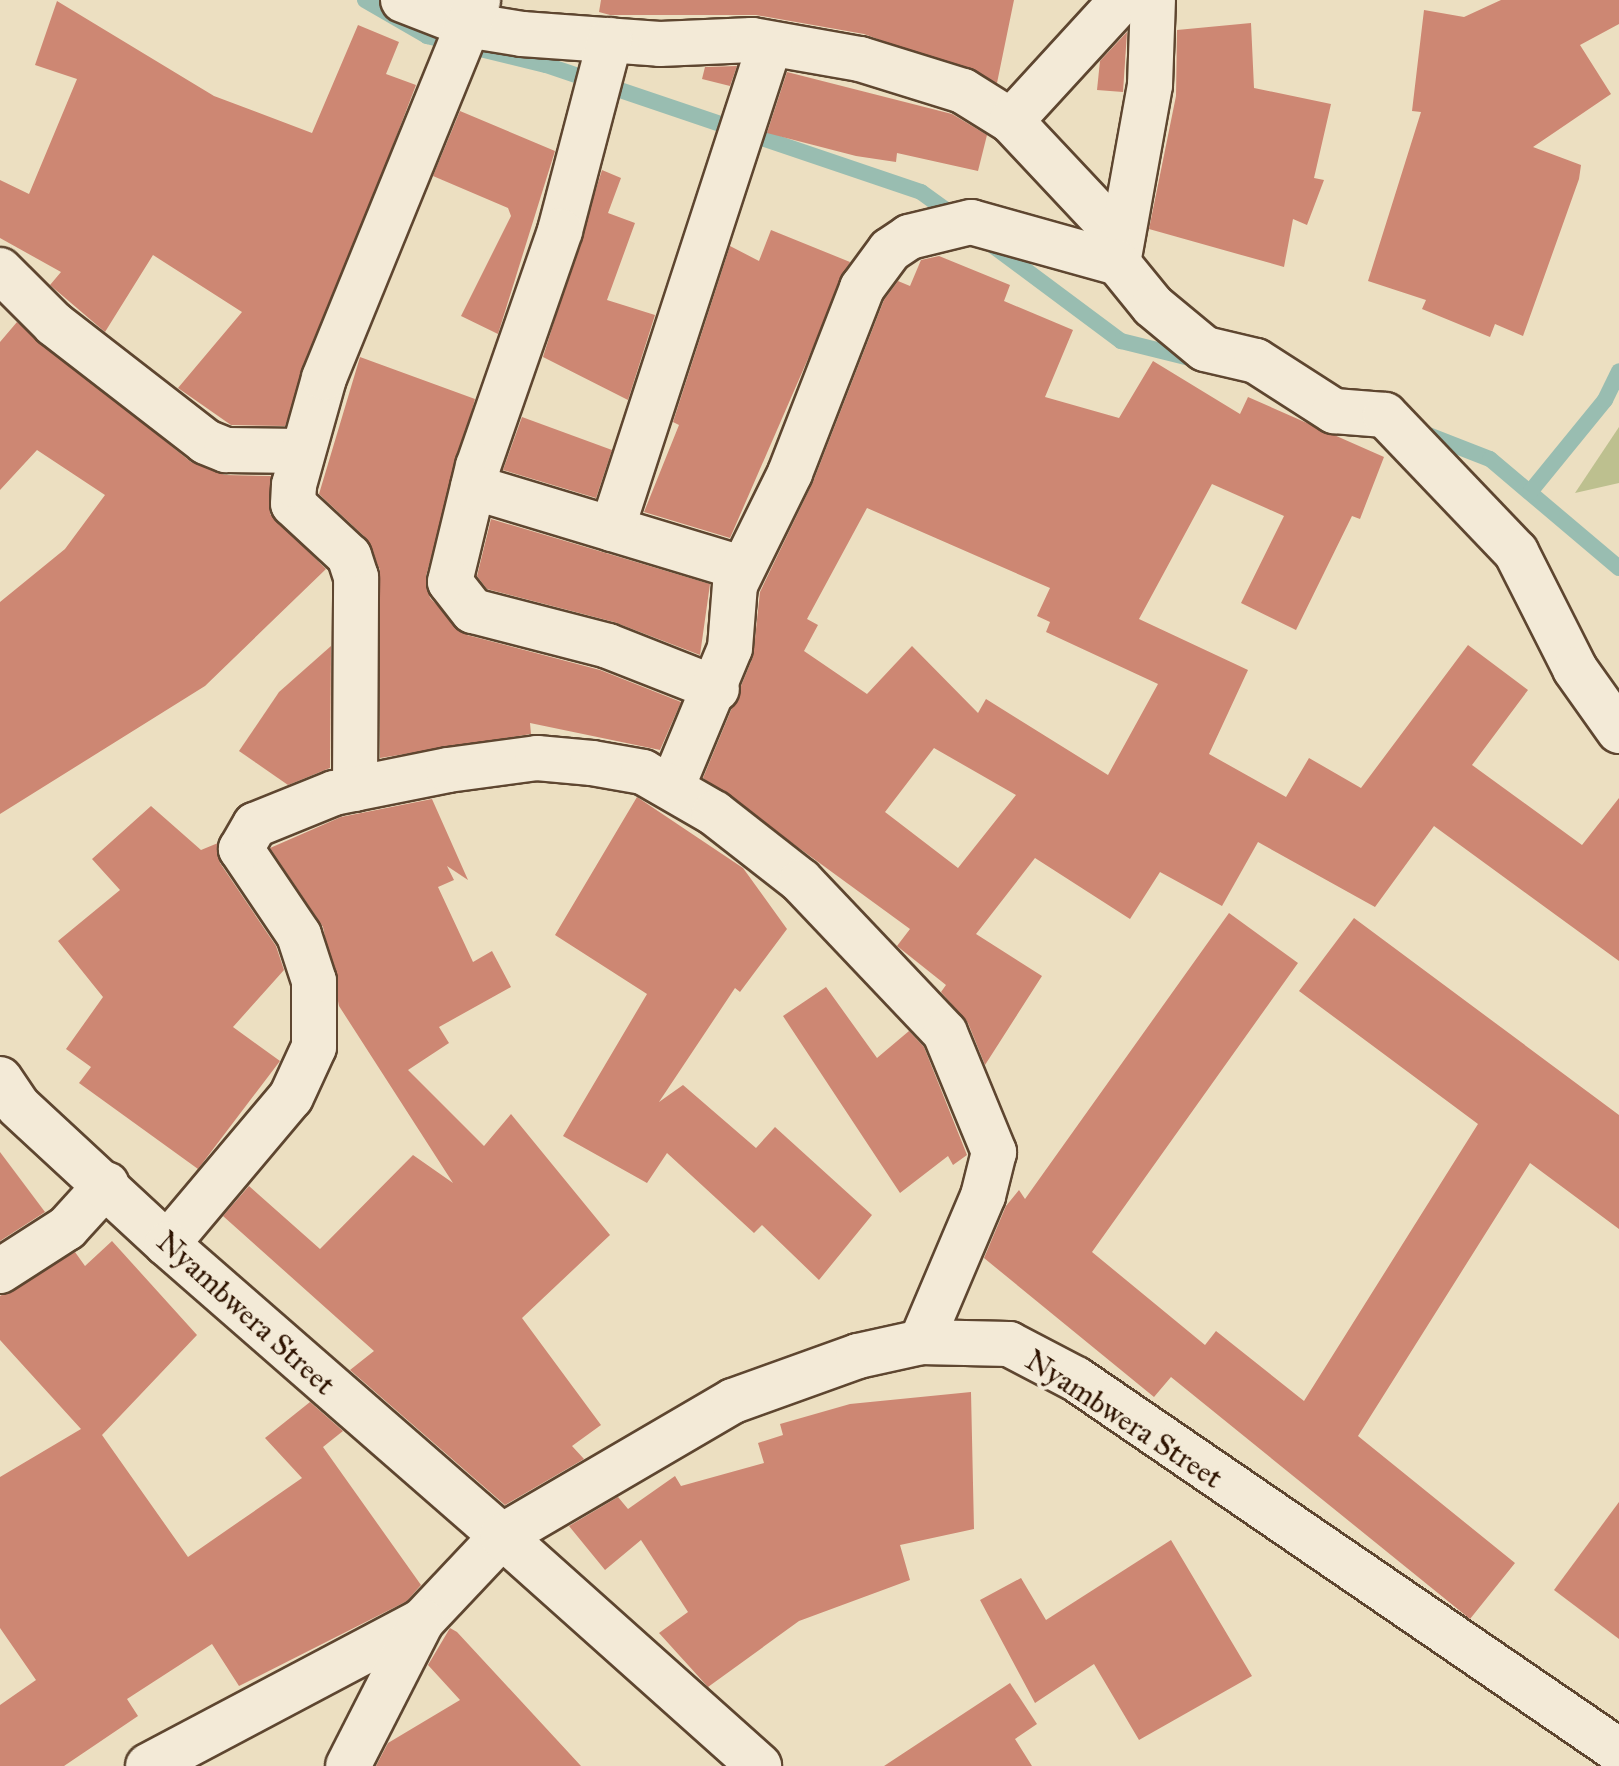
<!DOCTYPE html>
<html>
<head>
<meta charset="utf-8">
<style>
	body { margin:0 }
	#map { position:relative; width:1619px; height:1766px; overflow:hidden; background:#ecdfc1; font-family:"IM FELL Great Primer",serif }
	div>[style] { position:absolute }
	.green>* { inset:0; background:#bdc08f }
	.stream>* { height:16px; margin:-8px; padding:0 8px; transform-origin:8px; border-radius:8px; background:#99bdb1 }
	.building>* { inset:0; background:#cd8773 }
	.roads { filter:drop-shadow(2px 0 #5e4630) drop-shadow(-2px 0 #5e4630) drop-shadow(0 2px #5e4630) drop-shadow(0 -2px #5e4630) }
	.street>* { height:44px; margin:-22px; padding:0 22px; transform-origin:22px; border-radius:22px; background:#f3ead7 }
	.secondary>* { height:44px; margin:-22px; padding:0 22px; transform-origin:22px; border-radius:22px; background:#f3ead7 }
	span { translate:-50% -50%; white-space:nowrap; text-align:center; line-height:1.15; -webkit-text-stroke:8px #f3ead7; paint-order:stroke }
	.street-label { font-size:30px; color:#2e1300 }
</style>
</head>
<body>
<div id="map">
	<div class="green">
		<i style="clip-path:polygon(1619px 427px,1619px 483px,1575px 493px)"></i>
	</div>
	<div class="stream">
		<i style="left:365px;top:0;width:72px;rotate:30.1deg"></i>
		<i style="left:427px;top:36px;width:122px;rotate:13.7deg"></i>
		<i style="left:546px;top:65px;width:396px;rotate:18.7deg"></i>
		<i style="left:921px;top:192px;width:44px;rotate:35.8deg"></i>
		<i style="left:988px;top:242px;width:166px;rotate:36.7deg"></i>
		<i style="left:1121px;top:341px;width:79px;rotate:13.9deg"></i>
		<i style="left:1418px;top:431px;width:77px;rotate:21.3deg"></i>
		<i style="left:1490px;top:459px;width:169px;rotate:40.2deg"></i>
		<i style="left:1530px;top:492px;width:119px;rotate:-50.8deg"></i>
		<i style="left:1605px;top:400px;width:32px;rotate:-64deg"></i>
	</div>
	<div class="building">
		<i style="clip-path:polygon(601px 0,1014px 0,997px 83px,864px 34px,756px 15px,610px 15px,599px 12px)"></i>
		<i style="clip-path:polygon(1501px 0,1619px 0,1619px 24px,1580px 45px,1611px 94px,1533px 147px,1581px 165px,1579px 179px,1523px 336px,1495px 324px,1490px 337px,1422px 309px,1426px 300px,1368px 281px,1421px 112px,1412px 111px,1424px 10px,1464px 17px)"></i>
		<i style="clip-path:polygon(57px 1px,214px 96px,312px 133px,358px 25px,399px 42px,386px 74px,416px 85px,285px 426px,231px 425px,178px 388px,242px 312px,153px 255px,105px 332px,50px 285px,61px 272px,0 238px,0 180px,29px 194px,77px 79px,35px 65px)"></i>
		<i style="clip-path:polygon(1251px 23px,1254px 88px,1331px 104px,1314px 178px,1324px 180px,1307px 225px,1293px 219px,1284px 267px,1149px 229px,1176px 96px,1177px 30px)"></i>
		<i style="clip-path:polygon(1127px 32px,1123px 92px,1097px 90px,1100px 61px)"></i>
		<i style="clip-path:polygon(737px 66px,730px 86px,702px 79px,705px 67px)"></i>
		<i style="clip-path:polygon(787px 72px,952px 114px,987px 135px,978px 171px,897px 153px,896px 162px,856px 156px,767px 133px)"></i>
		<i style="clip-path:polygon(460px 111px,555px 151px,498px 334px,461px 316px,511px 216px,508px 208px,433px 176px)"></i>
		<i style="clip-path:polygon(602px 170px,621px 178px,608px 213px,635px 223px,607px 300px,655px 315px,628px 400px,543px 357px)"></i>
		<i style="clip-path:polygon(771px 230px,850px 262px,730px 538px,644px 512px,679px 425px,673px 422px,730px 246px,759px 261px)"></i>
		<i style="clip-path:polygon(evenodd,939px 256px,1010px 285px,1004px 301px,1073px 330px,1045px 397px,1119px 418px,1153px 361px,1240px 414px,1248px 397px,1384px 457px,1360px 519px,1352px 516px,1296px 630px,1241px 603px,1284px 516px,1212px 484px,1139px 619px,1248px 670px,1209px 754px,1286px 797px,1309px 758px,1361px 788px,1468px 645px,1528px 690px,1472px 765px,1582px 845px,1619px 798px,1619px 961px,1434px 826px,1375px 907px,1258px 842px,1222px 906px,1160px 872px,1130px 919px,1035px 858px,976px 934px,1042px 976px,985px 1065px,968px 1023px,941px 992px,946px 985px,897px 946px,910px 929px,703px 778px,753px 657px,760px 592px,813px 482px,884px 300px,898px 281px,910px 286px,921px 260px,939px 256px,867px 508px,1050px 588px,1037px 616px,1050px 622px,1046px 632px,1158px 684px,1108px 775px,986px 699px,978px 713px,912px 646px,867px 694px,804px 651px,818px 625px,807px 619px,867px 508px,939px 256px,934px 748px,1016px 795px,958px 868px,885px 812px,934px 748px)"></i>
		<i style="clip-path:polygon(17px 322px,191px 462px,225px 475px,271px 476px,270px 514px,326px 569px,205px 686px,0 814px,0 602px,65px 549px,105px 495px,37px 450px,0 490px,0 342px)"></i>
		<i style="clip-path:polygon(360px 357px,475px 399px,426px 576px,430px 598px,467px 635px,600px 670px,681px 702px,660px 750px,530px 723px,531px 734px,380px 758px,380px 570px,366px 538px,319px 494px)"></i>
		<i style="clip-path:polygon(522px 417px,612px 450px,596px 498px,503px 470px)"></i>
		<i style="clip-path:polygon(491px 519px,710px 584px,700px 655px,614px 622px,487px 589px,477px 576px)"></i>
		<i style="clip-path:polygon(331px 646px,330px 768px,288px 785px,239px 751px,279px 692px)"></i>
		<i style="clip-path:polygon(637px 797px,743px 868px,787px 929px,740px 992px,735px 988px,659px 1102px,683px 1085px,756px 1148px,775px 1127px,872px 1215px,819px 1280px,762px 1225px,754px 1233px,667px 1153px,647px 1183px,563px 1136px,647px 994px,555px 935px)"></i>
		<i style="clip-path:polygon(432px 799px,468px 880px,447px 866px,454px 880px,438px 887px,473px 962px,492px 951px,511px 987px,439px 1027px,449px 1043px,408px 1070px,484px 1146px,511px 1114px,610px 1235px,522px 1318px,601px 1425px,572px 1446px,584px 1459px,505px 1505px,350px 1370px,374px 1351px,223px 1216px,249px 1186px,320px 1249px,413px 1155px,453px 1183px,339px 1006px,323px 927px,270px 848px,341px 817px)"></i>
		<i style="clip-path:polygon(151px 806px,201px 850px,218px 843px,220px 863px,276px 946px,284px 970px,233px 1027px,280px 1061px,198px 1169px,79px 1083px,91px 1067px,66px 1049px,103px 997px,58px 941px,120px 890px,92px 859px)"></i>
		<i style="clip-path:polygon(1229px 913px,1298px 963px,1092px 1252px,1205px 1345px,1216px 1331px,1304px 1401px,1478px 1124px,1299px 991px,1354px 918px,1619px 1115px,1619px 1229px,1530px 1163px,1358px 1436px,1515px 1563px,1470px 1619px,1171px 1377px,1154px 1397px,984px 1258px,1006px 1206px,1019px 1190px,1025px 1199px)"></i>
		<i style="clip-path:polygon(826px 987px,877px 1058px,909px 1031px,924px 1047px,967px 1155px,953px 1165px,948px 1156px,900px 1193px,783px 1016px)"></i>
		<i style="clip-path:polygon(0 1152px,45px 1212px,0 1241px)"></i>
		<i style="clip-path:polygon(112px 1241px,197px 1335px,102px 1435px,188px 1557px,302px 1478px,265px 1438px,310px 1402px,343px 1431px,323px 1447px,421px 1585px,407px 1601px,239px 1686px,212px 1644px,127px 1699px,138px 1716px,64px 1766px,0 1766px,0 1705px,36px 1680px,0 1628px,0 1477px,81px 1429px,0 1340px,0 1296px,75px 1252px,85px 1266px)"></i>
		<i style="clip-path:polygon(971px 1392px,974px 1529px,900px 1545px,910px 1580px,799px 1621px,708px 1687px,659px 1633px,688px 1612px,641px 1540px,605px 1570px,569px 1526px,618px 1497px,628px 1509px,675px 1476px,681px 1486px,764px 1463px,758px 1443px,783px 1435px,780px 1424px,850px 1404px)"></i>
		<i style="clip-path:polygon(1619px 1502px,1619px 1639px,1554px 1590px)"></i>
		<i style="clip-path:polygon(1171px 1540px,1252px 1676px,1139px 1740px,1094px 1664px,1035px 1703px,980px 1600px,1021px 1578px,1046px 1620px)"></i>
		<i style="clip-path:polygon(450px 1628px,457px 1632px,581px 1766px,376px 1766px,388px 1743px,460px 1700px,428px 1665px)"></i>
		<i style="clip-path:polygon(1010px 1683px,1037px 1724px,1015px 1739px,1032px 1766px,884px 1766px)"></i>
	</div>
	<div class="roads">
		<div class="street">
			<i style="left:403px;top:0;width:69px;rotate:21.3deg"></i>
			<i style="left:467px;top:25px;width:56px;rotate:9.3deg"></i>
			<i style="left:522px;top:34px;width:138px;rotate:4.1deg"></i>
			<i style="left:660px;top:44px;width:92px;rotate:-2.5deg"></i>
			<i style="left:752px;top:40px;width:110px;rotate:10deg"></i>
			<i style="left:860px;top:59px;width:108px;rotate:17.3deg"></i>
			<i style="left:963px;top:91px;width:57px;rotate:32deg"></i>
			<i style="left:1011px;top:121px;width:161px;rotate:46.8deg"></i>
			<i style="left:610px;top:40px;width:197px;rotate:104.7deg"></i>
			<i style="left:560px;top:231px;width:249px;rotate:109.2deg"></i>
			<i style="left:478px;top:466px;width:119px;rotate:103.6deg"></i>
			<i style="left:450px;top:582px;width:37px;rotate:52deg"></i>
			<i style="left:473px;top:611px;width:139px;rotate:14.5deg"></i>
			<i style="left:608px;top:646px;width:117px;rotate:21.5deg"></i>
			<i style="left:1011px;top:121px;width:164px;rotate:-47.5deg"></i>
			<i style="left:1118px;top:263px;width:181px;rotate:-79.8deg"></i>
			<i style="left:1150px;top:85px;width:85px;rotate:-88deg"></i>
			<i style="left:0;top:270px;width:76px;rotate:45deg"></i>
			<i style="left:54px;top:324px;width:192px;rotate:37.8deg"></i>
			<i style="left:206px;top:442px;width:22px;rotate:22deg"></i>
			<i style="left:226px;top:450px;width:75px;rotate:0.8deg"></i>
			<i style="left:473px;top:487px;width:281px;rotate:16.8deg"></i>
			<i style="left:612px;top:529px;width:510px;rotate:-71.96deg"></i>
			<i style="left:673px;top:785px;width:148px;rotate:-67.4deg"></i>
			<i style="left:730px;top:648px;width:63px;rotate:-85.5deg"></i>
			<i style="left:735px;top:585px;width:125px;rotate:-63.8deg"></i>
			<i style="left:790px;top:473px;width:199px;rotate:-68.7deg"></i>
			<i style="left:862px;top:288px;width:47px;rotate:-53.6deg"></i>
			<i style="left:890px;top:250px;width:23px;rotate:-34deg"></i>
			<i style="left:909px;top:237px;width:64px;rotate:-13.6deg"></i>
			<i style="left:971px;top:222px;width:153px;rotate:15.6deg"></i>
			<i style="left:1118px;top:263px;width:55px;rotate:50.9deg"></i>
			<i style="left:1153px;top:306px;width:67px;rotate:39.6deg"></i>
			<i style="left:1205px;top:349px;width:52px;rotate:13.2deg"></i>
			<i style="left:1256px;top:361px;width:93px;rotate:32.7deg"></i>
			<i style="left:1334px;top:411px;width:51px;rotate:4.5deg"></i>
			<i style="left:1385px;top:415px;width:190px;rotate:46.3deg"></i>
			<i style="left:1516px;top:552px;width:131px;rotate:63.2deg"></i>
			<i style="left:1575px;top:669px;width:76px;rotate:54.6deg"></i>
			<i style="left:355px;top:789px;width:212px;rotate:-89.7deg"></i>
			<i style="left:356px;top:577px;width:22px;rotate:-108deg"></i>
			<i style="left:349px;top:556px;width:76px;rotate:-137.1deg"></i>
			<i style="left:293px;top:504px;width:19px;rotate:-87deg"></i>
			<i style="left:294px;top:485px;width:111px;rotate:-74.3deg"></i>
			<i style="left:324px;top:378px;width:408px;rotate:-67.8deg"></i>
			<i style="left:167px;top:1244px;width:192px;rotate:-49.9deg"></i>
			<i style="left:291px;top:1097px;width:55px;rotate:-65.3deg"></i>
			<i style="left:314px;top:1047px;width:66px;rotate:-90deg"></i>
			<i style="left:314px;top:981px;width:48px;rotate:-108.1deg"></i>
			<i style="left:299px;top:935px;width:104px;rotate:-124deg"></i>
			<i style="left:241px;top:849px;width:28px;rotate:-60deg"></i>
			<i style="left:255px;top:825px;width:85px;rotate:-22.1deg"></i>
			<i style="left:334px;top:793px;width:116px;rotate:-11.4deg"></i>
			<i style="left:448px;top:770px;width:90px;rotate:-7.7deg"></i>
			<i style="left:537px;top:758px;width:55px;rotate:5.2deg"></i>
			<i style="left:592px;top:763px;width:52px;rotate:10deg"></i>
			<i style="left:643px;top:772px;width:82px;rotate:30deg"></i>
			<i style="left:714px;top:813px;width:110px;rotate:38deg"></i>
			<i style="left:801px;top:881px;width:209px;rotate:46.5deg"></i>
			<i style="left:945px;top:1033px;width:129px;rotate:67.6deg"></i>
			<i style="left:994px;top:1152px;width:45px;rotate:104deg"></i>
			<i style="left:983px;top:1196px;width:159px;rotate:113deg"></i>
			<i style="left:0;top:1271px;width:80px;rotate:-32.7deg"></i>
			<i style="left:67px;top:1228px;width:59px;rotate:-47.7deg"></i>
			<i style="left:148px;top:1766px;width:310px;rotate:-27.9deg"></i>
			<i style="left:422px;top:1621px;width:117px;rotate:-46.7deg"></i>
			<i style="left:348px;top:1766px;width:163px;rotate:-63deg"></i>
		</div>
		<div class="secondary">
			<i style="left:0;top:1079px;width:32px;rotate:56deg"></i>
			<i style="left:18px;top:1106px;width:203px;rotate:42.8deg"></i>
			<i style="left:167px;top:1244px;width:444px;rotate:41.1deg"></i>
			<i style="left:502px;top:1536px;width:268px;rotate:-30.3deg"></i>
			<i style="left:733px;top:1401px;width:133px;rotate:-19.8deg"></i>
			<i style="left:858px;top:1356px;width:65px;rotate:-12.5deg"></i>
			<i style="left:921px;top:1342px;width:88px;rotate:1.3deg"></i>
			<i style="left:1009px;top:1344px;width:76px;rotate:27.6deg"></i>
			<i style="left:1076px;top:1379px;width:658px;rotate:34.41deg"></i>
			<i style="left:502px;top:1536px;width:345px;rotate:41.8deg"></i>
		</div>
	</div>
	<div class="street-label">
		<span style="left:246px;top:1313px;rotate:42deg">Nyambwera Street</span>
		<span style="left:1124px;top:1419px;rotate:33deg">Nyambwera Street</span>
	</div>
</div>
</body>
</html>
